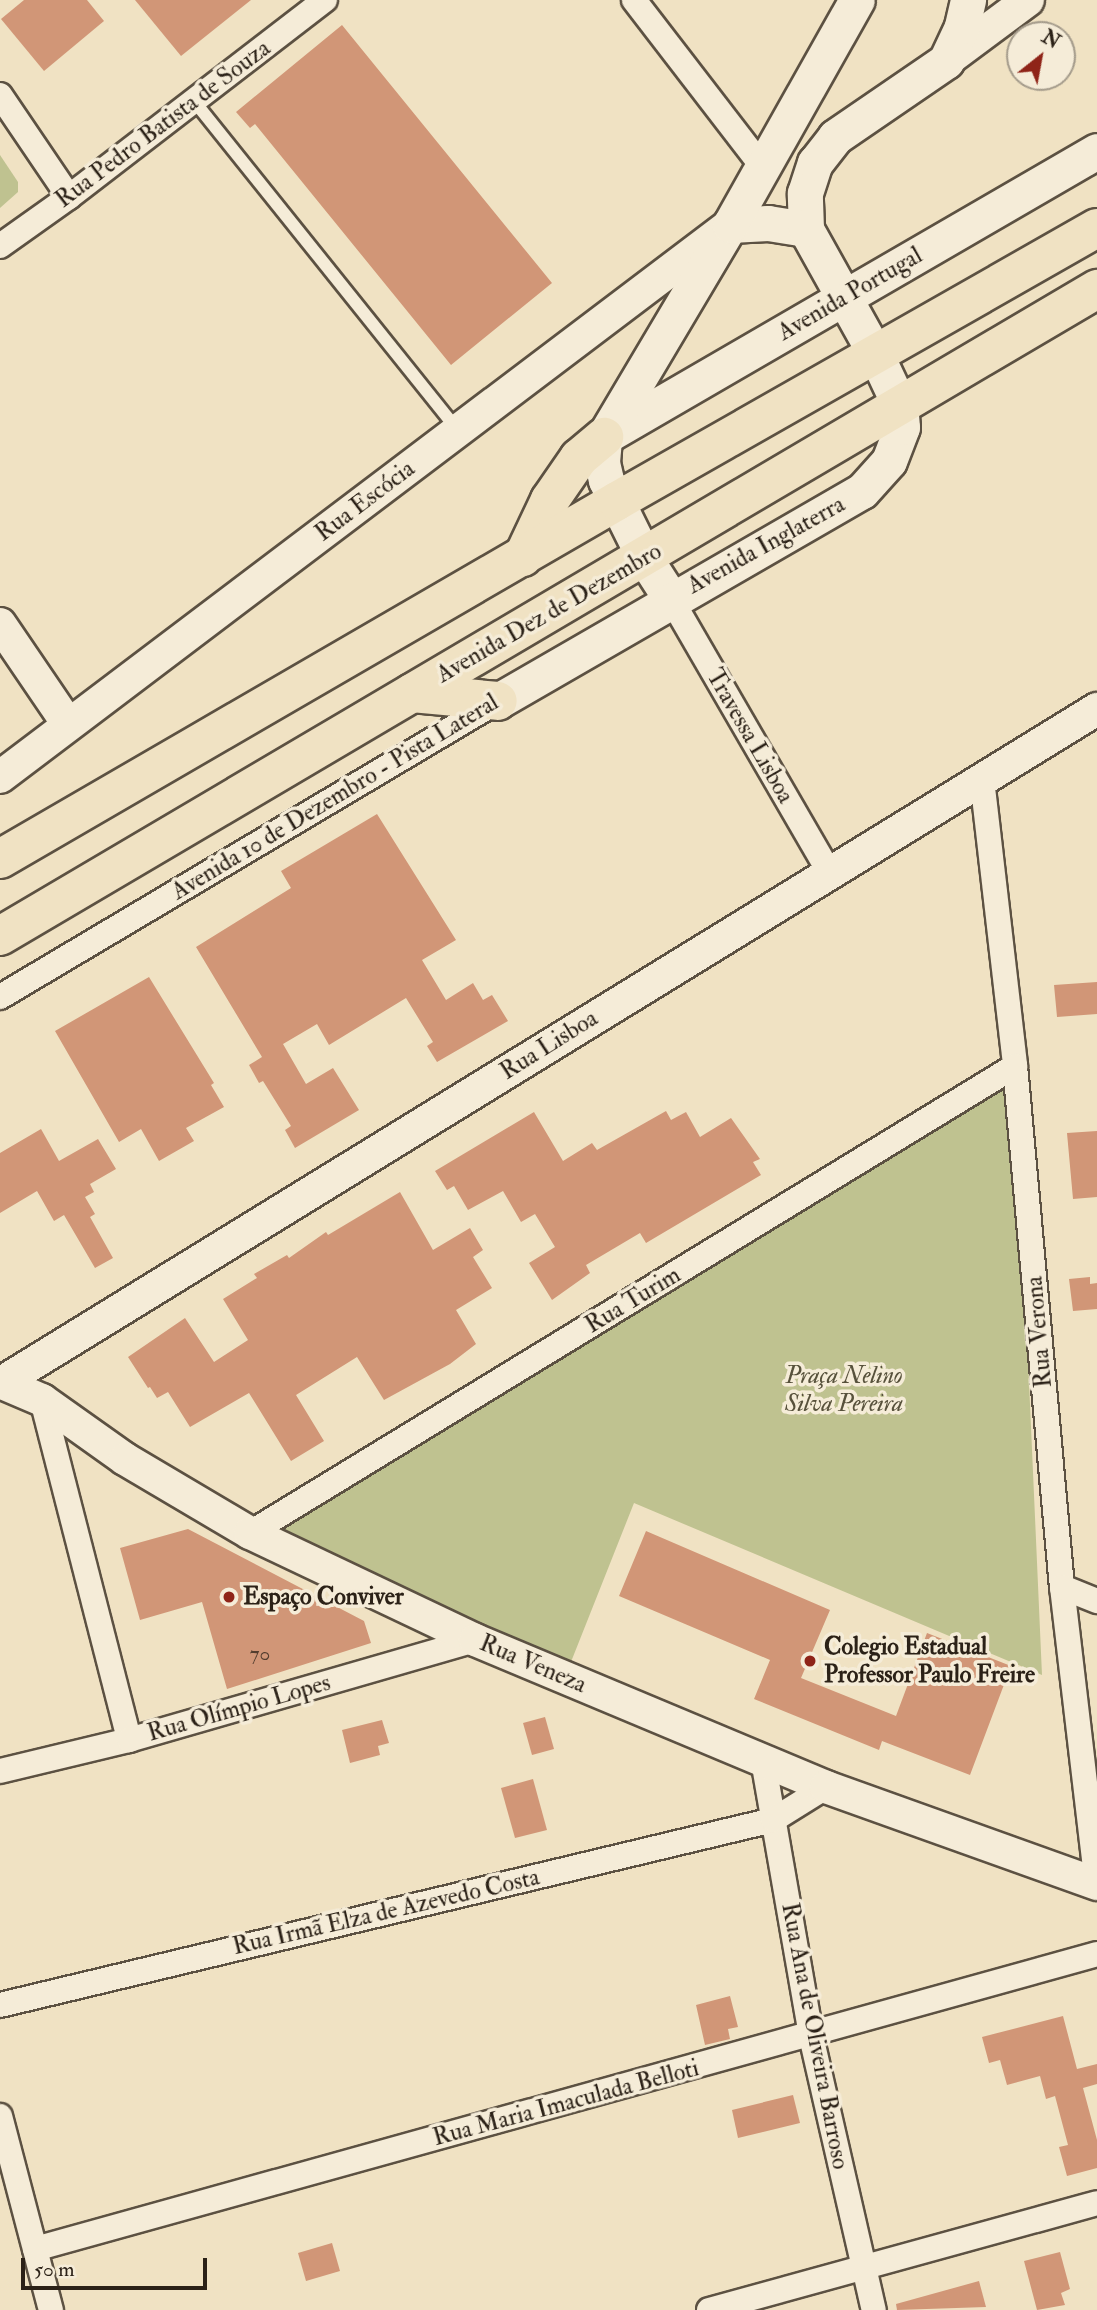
<!DOCTYPE html>
<html>
<head>
<meta charset="utf-8">
<style>
	body { margin:0 }
	#map { position:relative; width:1097px; height:2310px; overflow:hidden; background:#f0e2c3; font-family:"IM FELL Double Pica",serif }
	div>[style] { position:absolute }
	.green>* { inset:0; background:#bfc290 }
	.building>* { inset:0; background:#d19677 }
	.roads { filter:drop-shadow(2px 0 #5c5142) drop-shadow(-2px 0 #5c5142) drop-shadow(0 2px #5c5142) drop-shadow(0 -2px #5c5142) }
	.service>* { height:12px; margin:-6px; padding:0 6px; transform-origin:6px; border-radius:6px; background:#f5ecd8 }
	.minor>* { height:24px; margin:-12px; padding:0 12px; transform-origin:12px; border-radius:12px; background:#f5ecd8 }
	.tertiary>* { height:32px; margin:-16px; padding:0 16px; transform-origin:16px; border-radius:16px; background:#f5ecd8 }
	.secondary>* { height:35px; margin:-17.5px; padding:0 17.5px; transform-origin:17.5px; border-radius:17.5px; background:#f5ecd8 }
	.trunk>* { height:38px; margin:-19px; padding:0 19px; transform-origin:19px; border-radius:19px; background:#f0e2c3 }
	.dots>* { width:19px; height:19px; translate:-50% -50%; box-sizing:border-box; border:4px solid #f5ecd8; border-radius:50% }
	span { translate:-50% -50%; white-space:nowrap; text-align:center; line-height:1.15; -webkit-text-stroke:7px #f5ecd8; paint-order:stroke }
	.number-label { font-size:21px; color:#543e2f }
	.number-label span { -webkit-text-stroke-width:0 }
	.street-label { font-size:24px; color:#2b2117 }
	.park-label { font-size:24px; color:#57513b; font-style:italic }
	.poi-label { font-size:24px; color:#2b2117; font-weight:700 }
	.left { translate:0 -50%; text-align:left }
	.north { position:absolute; left:1006px; top:21px; width:70px; height:70px; box-sizing:border-box; background:#f5ecd8; border:2px solid #a49b8b; border-radius:50%; rotate:31deg; font-size:19px; font-weight:700; line-height:28px; text-align:center; color:#2b2117 }
	.north::after { content:''; display:block; margin:auto; width:24px; height:32px; background:#8f2418; clip-path:polygon(50% 0,100% 100%,50% 72%,0 100%) }
	.scale { position:absolute; left:21px; top:2258px; width:186px; height:32px; box-sizing:border-box; border:4px solid #2b2117; border-top:0; padding-left:9px; font-size:21px; line-height:24px; white-space:nowrap; color:#2b2117; -webkit-text-stroke:5px #f5ecd8; paint-order:stroke }
</style>
</head>
<body>
<div id="map">
	<div class="green">
		<i style="clip-path:polygon(0 155px,18px 182px,18px 192px,0 208px)"></i>
		<i style="clip-path:polygon(1015px 1066px,1042px 1675px,634px 1503px,565px 1677px,250px 1533px)"></i>
	</div>
	<div class="building">
		<i style="clip-path:polygon(24px 0,87px 0,104px 21px,44px 71px,1px 19px)"></i>
		<i style="clip-path:polygon(135px 0,251px 0,181px 56px)"></i>
		<i style="clip-path:polygon(342px 25px,552px 283px,451px 365px,255px 124px,250px 128px,236px 112px)"></i>
		<i style="clip-path:polygon(377px 814px,456px 940px,422px 960px,446px 1000px,473px 983px,483px 1000px,492px 995px,508px 1021px,437px 1062px,427px 1046px,433px 1042px,406px 998px,329px 1045px,317px 1024px,283px 1044px,306px 1084px,333px 1068px,359px 1110px,295px 1148px,285px 1130px,291px 1126px,263px 1081px,259px 1083px,249px 1065px,262px 1057px,196px 947px,291px 888px,281px 871px)"></i>
		<i style="clip-path:polygon(149px 977px,214px 1083px,211px 1085px,224px 1107px,186px 1128px,194px 1141px,159px 1161px,141px 1129px,119px 1142px,55px 1031px)"></i>
		<i style="clip-path:polygon(1097px 982px,1097px 1014px,1057px 1017px,1054px 985px)"></i>
		<i style="clip-path:polygon(666px 1111px,671px 1120px,686px 1112px,700px 1137px,731px 1118px,760px 1159px,753px 1162px,761px 1175px,646px 1243px,640px 1233px,586px 1265px,590px 1273px,552px 1300px,529px 1263px,555px 1247px,535px 1214px,521px 1222px,503px 1191px,468px 1210px,454px 1186px,447px 1190px,435px 1171px,534px 1112px,563px 1161px,592px 1143px,597px 1150px)"></i>
		<i style="clip-path:polygon(41px 1129px,59px 1161px,98px 1139px,116px 1169px,90px 1184px,94px 1192px,85px 1197px,95px 1214px,90px 1217px,113px 1258px,95px 1268px,64px 1215px,54px 1221px,37px 1191px,0 1213px,0 1153px)"></i>
		<i style="clip-path:polygon(1097px 1131px,1097px 1197px,1073px 1199px,1067px 1133px)"></i>
		<i style="clip-path:polygon(400px 1192px,433px 1250px,470px 1228px,483px 1250px,473px 1257px,492px 1288px,456px 1310px,476px 1344px,450px 1364px,384px 1400px,357px 1357px,296px 1395px,324px 1441px,291px 1461px,249px 1393px,190px 1427px,168px 1392px,157px 1398px,150px 1387px,148px 1388px,128px 1357px,185px 1318px,214px 1362px,248px 1340px,223px 1299px,257px 1278px,254px 1274px,287px 1255px,289px 1258px,326px 1232px,328px 1235px)"></i>
		<i style="clip-path:polygon(1090px 1277px,1090px 1284px,1097px 1283px,1097px 1309px,1073px 1311px,1069px 1279px)"></i>
		<i style="clip-path:polygon(188px 1529px,364px 1621px,371px 1643px,227px 1689px,202px 1602px,140px 1620px,120px 1548px)"></i>
		<i style="clip-path:polygon(646px 1531px,830px 1610px,801px 1678px,896px 1716px,927px 1633px,1011px 1666px,970px 1775px,882px 1741px,879px 1750px,754px 1699px,770px 1660px,619px 1596px)"></i>
		<i style="clip-path:polygon(545px 1717px,554px 1749px,532px 1755px,523px 1723px)"></i>
		<i style="clip-path:polygon(382px 1720px,389px 1743px,378px 1746px,380px 1755px,350px 1763px,342px 1730px)"></i>
		<i style="clip-path:polygon(533px 1779px,547px 1830px,515px 1838px,501px 1788px)"></i>
		<i style="clip-path:polygon(730px 1996px,738px 2027px,728px 2029px,730px 2039px,705px 2045px,696px 2005px)"></i>
		<i style="clip-path:polygon(1063px 2016px,1077px 2069px,1097px 2064px,1097px 2084px,1083px 2088px,1097px 2140px,1097px 2168px,1067px 2176px,1059px 2147px,1068px 2145px,1055px 2096px,1046px 2099px,1040px 2076px,1007px 2085px,1000px 2060px,989px 2063px,982px 2037px)"></i>
		<i style="clip-path:polygon(793px 2095px,800px 2123px,738px 2138px,732px 2110px)"></i>
		<i style="clip-path:polygon(332px 2243px,340px 2271px,306px 2281px,298px 2253px)"></i>
		<i style="clip-path:polygon(1060px 2252px,1070px 2289px,1061px 2293px,1065px 2305px,1037px 2310px,1024px 2261px)"></i>
		<i style="clip-path:polygon(979px 2281px,986px 2307px,897px 2310px,896px 2304px)"></i>
	</div>
	<div class="roads">
		<div class="service">
			<i style="left:194px;top:101px;width:423px;rotate:51.3deg"></i>
		</div>
		<div class="minor">
			<i style="left:634px;top:0;width:210px;rotate:52.4deg"></i>
			<i style="left:0;top:95px;width:123px;rotate:55.9deg"></i>
			<i style="left:0;top:246px;width:85px;rotate:-35.4deg"></i>
			<i style="left:69px;top:197px;width:323px;rotate:-37.6deg"></i>
			<i style="left:671px;top:599px;width:315px;rotate:59.9deg"></i>
			<i style="left:982px;top:779px;width:289px;rotate:83.4deg"></i>
			<i style="left:1015px;top:1066px;width:523px;rotate:84.85deg"></i>
			<i style="left:1062px;top:1587px;width:300px;rotate:83.3deg"></i>
			<i style="left:0;top:997px;width:579px;rotate:-30.73deg"></i>
			<i style="left:42px;top:1400px;width:351px;rotate:75.6deg"></i>
			<i style="left:250px;top:1533px;width:896px;rotate:-31.4deg"></i>
			<i style="left:1062px;top:1587px;width:38px;rotate:22deg"></i>
			<i style="left:763px;top:1760px;width:280px;rotate:80.1deg"></i>
			<i style="left:811px;top:2036px;width:281px;rotate:77.1deg"></i>
			<i style="left:0;top:1771px;width:133px;rotate:-13.5deg"></i>
			<i style="left:129px;top:1740px;width:360px;rotate:-16.1deg"></i>
			<i style="left:0;top:2005px;width:795px;rotate:-13.46deg"></i>
			<i style="left:773px;top:1820px;width:62px;rotate:-31.9deg"></i>
			<i style="left:0;top:2116px;width:201px;rotate:75.3deg"></i>
			<i style="left:35px;top:2249px;width:1102px;rotate:-15.52deg"></i>
			<i style="left:709px;top:2310px;width:402px;rotate:-15.4deg"></i>
		</div>
		<div class="tertiary">
			<i style="left:946px;top:61px;width:102px;rotate:-36.6deg"></i>
			<i style="left:0;top:624px;width:121px;rotate:55.8deg"></i>
			<i style="left:0;top:777px;width:910px;rotate:-37.1deg"></i>
			<i style="left:0;top:1382px;width:46px;rotate:23.2deg"></i>
			<i style="left:42px;top:1400px;width:102px;rotate:35.4deg"></i>
			<i style="left:125px;top:1459px;width:145px;rotate:30.6deg"></i>
			<i style="left:250px;top:1533px;width:249px;rotate:25.4deg"></i>
			<i style="left:475px;top:1640px;width:381px;rotate:22.7deg"></i>
			<i style="left:826px;top:1787px;width:288px;rotate:19.7deg"></i>
			<i style="left:1px;top:1383px;width:1287px;rotate:-31.59deg"></i>
		</div>
		<div class="secondary">
			<i style="left:730px;top:225px;width:38px;rotate:-3deg"></i>
			<i style="left:768px;top:223px;width:38px;rotate:9deg"></i>
			<i style="left:607px;top:435px;width:566px;rotate:-30.1deg"></i>
			<i style="left:671px;top:599px;width:50px;rotate:-122.7deg"></i>
			<i style="left:644px;top:557px;width:86px;rotate:-116.3deg"></i>
			<i style="left:606px;top:480px;width:18px;rotate:-103deg"></i>
			<i style="left:602px;top:462px;width:25px;rotate:-85deg"></i>
			<i style="left:604px;top:437px;width:247px;rotate:-59.3deg"></i>
			<i style="left:730px;top:225px;width:258px;rotate:-60.6deg"></i>
			<i style="left:498px;top:701px;width:420px;rotate:-30deg"></i>
			<i style="left:862px;top:491px;width:40px;rotate:-48deg"></i>
			<i style="left:889px;top:461px;width:36px;rotate:-69deg"></i>
			<i style="left:902px;top:427px;width:21px;rotate:-95deg"></i>
			<i style="left:900px;top:406px;width:56px;rotate:-115.2deg"></i>
			<i style="left:876px;top:355px;width:144px;rotate:-119.1deg"></i>
			<i style="left:806px;top:229px;width:36px;rotate:-92deg"></i>
			<i style="left:805px;top:193px;width:32px;rotate:-72deg"></i>
			<i style="left:815px;top:163px;width:33px;rotate:-52deg"></i>
			<i style="left:835px;top:137px;width:135px;rotate:-34.4deg"></i>
			<i style="left:946px;top:61px;width:38px;rotate:-65deg"></i>
			<i style="left:962px;top:26px;width:27px;rotate:-77deg"></i>
		</div>
		<div class="trunk">
			<i style="left:523px;top:557px;width:63px;rotate:-64.7deg"></i>
			<i style="left:550px;top:500px;width:51px;rotate:-55.4deg"></i>
			<i style="left:579px;top:458px;width:33px;rotate:-40deg"></i>
			<i style="left:412px;top:693px;width:86px;rotate:5.3deg"></i>
			<i style="left:0;top:859px;width:713px;rotate:-30.12deg"></i>
			<i style="left:617px;top:501px;width:552px;rotate:-29.63deg"></i>
			<i style="left:0;top:936px;width:1274px;rotate:-30.53deg"></i>
		</div>
	</div>
	<div class="dots">
		<i style="left:229px;top:1597px;background:#8f2418"></i>
		<i style="left:810px;top:1661px;background:#8f2418"></i>
	</div>
	<div class="number-label">
		<span style="left:260px;top:1654px">70</span>
	</div>
	<div class="street-label">
		<span style="left:163px;top:124px;rotate:-37deg">Rua Pedro Batista de Souza</span>
		<span style="left:850px;top:294px;rotate:-30deg">Avenida Portugal</span>
		<span style="left:365px;top:501px;rotate:-37deg">Rua Escócia</span>
		<span style="left:766px;top:545px;rotate:-29deg">Avenida Inglaterra</span>
		<span style="left:549px;top:613px;rotate:-30deg">Avenida Dez de Dezembro</span>
		<span style="left:750px;top:736px;rotate:60deg">Travessa Lisboa</span>
		<span style="left:335px;top:797px;rotate:-31deg">Avenida 10 de Dezembro - Pista Lateral</span>
		<span style="left:549px;top:1045px;rotate:-32deg">Rua Lisboa</span>
		<span style="left:633px;top:1300px;rotate:-31deg">Rua Turim</span>
		<span style="left:1039px;top:1332px;rotate:-95deg">Rua Verona</span>
		<span style="left:533px;top:1664px;rotate:23deg">Rua Veneza</span>
		<span style="left:239px;top:1708px;rotate:-16deg">Rua Olímpio Lopes</span>
		<span style="left:386px;top:1912px;rotate:-13deg">Rua Irmã Elza de Azevedo Costa</span>
		<span style="left:815px;top:2036px;rotate:79deg">Rua Ana de Oliveira Barroso</span>
		<span style="left:566px;top:2103px;rotate:-15deg">Rua Maria Imaculada Belloti</span>
	</div>
	<div class="park-label">
		<span style="left:844px;top:1390px">Praça Nelino<br>Silva Pereira</span>
	</div>
	<div class="poi-label">
		<span class="left" style="left:243px;top:1597px">Espaço Conviver</span>
		<span class="left" style="left:824px;top:1661px">Colegio Estadual<br>Professor Paulo Freire</span>
	</div>
	<div class="north">N</div>
	<div class="scale">50 m</div>
</div>
</body>
</html>
